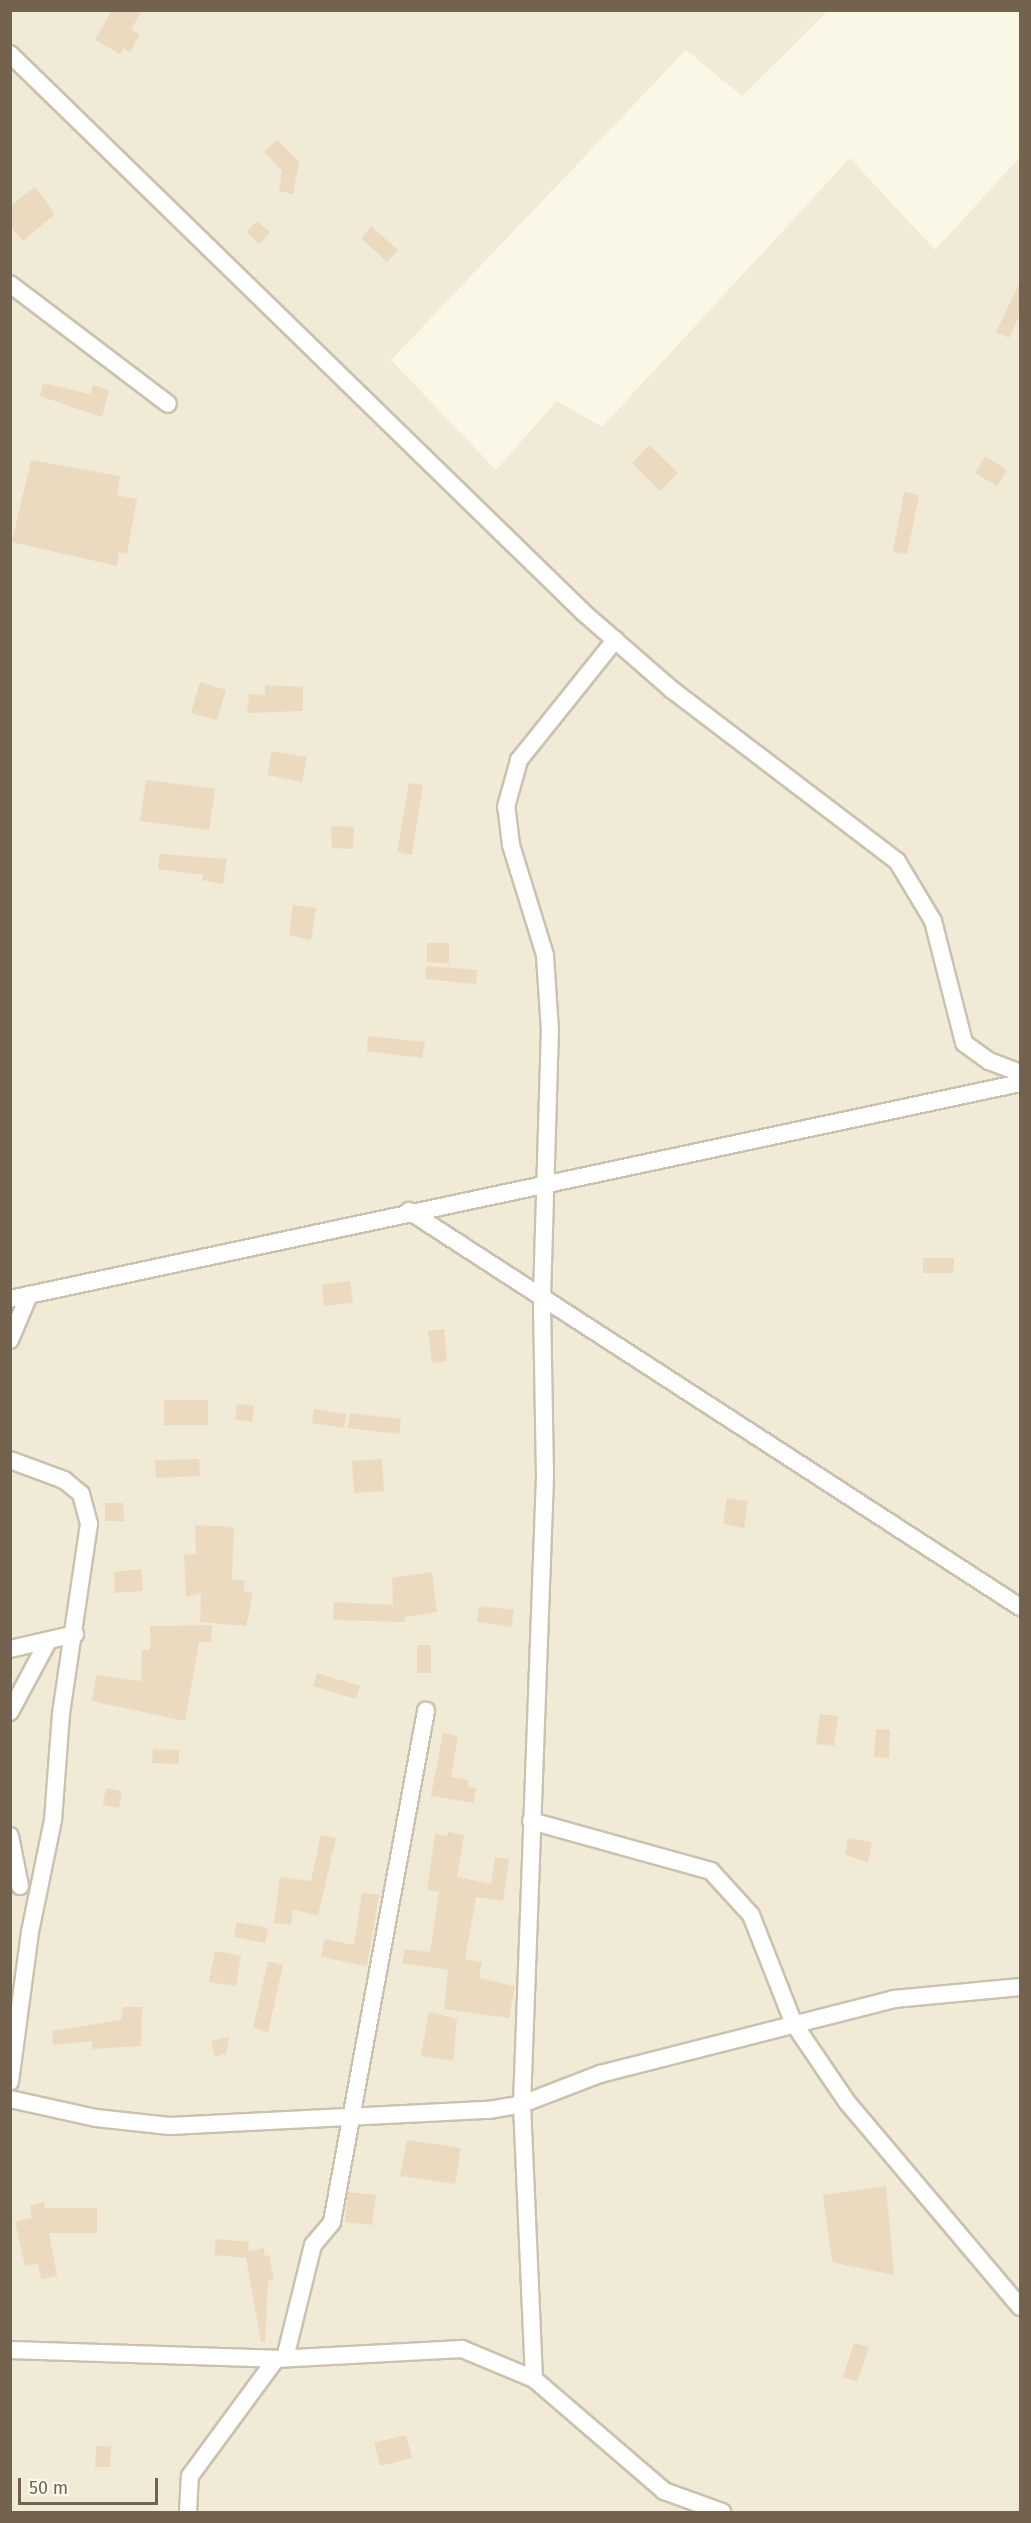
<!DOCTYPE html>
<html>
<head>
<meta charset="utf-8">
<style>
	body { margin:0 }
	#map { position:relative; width:1031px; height:2523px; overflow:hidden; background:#faf7e7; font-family:"Fira Sans",sans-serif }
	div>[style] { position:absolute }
	.residential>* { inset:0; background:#f1ead6 }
	.building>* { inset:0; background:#ebdac0 }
	.roads { filter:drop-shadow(2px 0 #cbc1ae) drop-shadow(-2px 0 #cbc1ae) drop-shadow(0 2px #cbc1ae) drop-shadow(0 -2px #cbc1ae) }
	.minor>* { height:16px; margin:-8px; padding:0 8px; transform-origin:8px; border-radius:8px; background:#fff }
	span { translate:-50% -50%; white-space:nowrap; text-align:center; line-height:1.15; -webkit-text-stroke:4.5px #fdfaed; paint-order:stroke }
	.frame { position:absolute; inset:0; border:12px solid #72624e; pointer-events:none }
	.scale { position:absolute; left:18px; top:2478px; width:140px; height:27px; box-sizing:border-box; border:3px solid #72624e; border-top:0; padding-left:8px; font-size:18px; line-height:21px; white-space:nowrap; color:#72624e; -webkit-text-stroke:4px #fdfaed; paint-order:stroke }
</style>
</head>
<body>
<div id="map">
	<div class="residential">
		<i style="clip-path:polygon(11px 11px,828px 11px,742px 96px,686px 50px,391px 360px,496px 470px,557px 401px,602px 427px,850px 158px,935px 250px,1020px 157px,1020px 2512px,11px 2512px)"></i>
	</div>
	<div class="building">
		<i style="clip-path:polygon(112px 10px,142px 10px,131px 30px,140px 34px,130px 52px,124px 48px,120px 54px,95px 40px)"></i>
		<i style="clip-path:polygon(277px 139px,299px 162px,293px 194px,279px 191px,282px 171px,264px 152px)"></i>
		<i style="clip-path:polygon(35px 187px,55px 214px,23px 241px,10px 226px,10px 206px)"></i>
		<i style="clip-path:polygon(257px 221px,270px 232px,259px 244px,246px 232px)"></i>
		<i style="clip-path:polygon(371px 226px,398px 250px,387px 262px,361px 238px)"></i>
		<i style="clip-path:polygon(1020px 282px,1020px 314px,1009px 338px,996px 332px)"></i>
		<i style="clip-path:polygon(43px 383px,90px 394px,93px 385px,109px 390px,102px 417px,40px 396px)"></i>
		<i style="clip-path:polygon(649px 445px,678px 473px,660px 491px,632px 463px)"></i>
		<i style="clip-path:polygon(985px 456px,1007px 470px,997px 486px,975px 473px)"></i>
		<i style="clip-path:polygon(31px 460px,120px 476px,117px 495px,137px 499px,127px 554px,119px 552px,117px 566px,12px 542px)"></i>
		<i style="clip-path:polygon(904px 492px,919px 495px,907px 554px,893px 552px)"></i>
		<i style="clip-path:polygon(200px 682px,226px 690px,217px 720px,191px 713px)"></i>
		<i style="clip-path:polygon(265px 685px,303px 687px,303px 711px,247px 713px,249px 694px,265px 695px)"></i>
		<i style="clip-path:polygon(272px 751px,307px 757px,302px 782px,267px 775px)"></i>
		<i style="clip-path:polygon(146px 780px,215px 789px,209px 830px,140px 821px)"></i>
		<i style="clip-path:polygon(409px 783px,423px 785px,412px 855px,397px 852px)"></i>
		<i style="clip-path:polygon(331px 826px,354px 827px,353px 849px,332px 848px)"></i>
		<i style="clip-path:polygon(160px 854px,227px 859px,223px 884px,202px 880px,203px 875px,158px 869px)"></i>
		<i style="clip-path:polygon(293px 905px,316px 908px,311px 940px,289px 935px)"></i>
		<i style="clip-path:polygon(427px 943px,449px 943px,449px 963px,427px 962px)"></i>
		<i style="clip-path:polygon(426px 966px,477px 970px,476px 984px,425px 979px)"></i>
		<i style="clip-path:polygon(368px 1036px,425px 1042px,422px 1058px,367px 1051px)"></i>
		<i style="clip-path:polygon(923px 1258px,954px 1258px,954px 1273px,923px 1273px)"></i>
		<i style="clip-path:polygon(350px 1281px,353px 1303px,324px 1306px,322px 1285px)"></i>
		<i style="clip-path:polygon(444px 1329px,447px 1361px,432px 1363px,428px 1331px)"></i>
		<i style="clip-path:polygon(164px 1400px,208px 1400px,208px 1425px,164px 1425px)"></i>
		<i style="clip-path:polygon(237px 1404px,254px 1406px,252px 1422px,235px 1419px)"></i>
		<i style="clip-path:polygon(314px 1409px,346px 1414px,344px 1428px,312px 1423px)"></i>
		<i style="clip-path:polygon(350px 1413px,401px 1419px,399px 1434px,348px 1428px)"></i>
		<i style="clip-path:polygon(199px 1459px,200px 1476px,156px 1478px,155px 1460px)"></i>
		<i style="clip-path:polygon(382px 1459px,384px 1491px,354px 1493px,352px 1461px)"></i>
		<i style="clip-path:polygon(727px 1498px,748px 1501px,744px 1528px,723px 1524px)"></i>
		<i style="clip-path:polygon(105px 1503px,123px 1503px,124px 1521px,105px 1521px)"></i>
		<i style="clip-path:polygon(195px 1525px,234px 1527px,232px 1579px,245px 1581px,243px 1591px,253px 1593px,246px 1626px,200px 1622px,201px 1593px,186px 1597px,184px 1555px,196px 1554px)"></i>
		<i style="clip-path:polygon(141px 1569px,143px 1591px,115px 1593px,114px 1572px)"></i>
		<i style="clip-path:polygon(432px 1572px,437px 1612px,405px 1617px,405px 1622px,333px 1620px,334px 1602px,393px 1605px,392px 1578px)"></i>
		<i style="clip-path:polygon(479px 1606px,514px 1610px,511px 1627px,477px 1622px)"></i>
		<i style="clip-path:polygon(212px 1625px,211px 1642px,199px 1642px,185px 1721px,92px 1701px,96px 1675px,141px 1681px,142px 1650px,150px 1650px,150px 1626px)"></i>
		<i style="clip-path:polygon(417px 1645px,431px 1645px,431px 1673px,417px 1673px)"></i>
		<i style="clip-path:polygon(317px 1673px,360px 1686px,356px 1699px,313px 1686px)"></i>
		<i style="clip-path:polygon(820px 1714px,838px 1716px,834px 1746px,816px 1744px)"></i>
		<i style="clip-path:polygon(876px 1729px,890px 1730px,889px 1758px,874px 1757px)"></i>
		<i style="clip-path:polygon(443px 1733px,458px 1736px,451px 1777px,469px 1780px,468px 1787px,476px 1788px,474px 1803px,431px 1796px)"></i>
		<i style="clip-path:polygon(153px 1749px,179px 1750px,179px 1764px,152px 1763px)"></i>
		<i style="clip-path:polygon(106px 1788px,122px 1791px,119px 1808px,103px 1805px)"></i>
		<i style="clip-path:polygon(448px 1832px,464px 1835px,457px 1877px,491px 1884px,495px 1857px,509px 1859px,503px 1901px,476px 1897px,465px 1959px,482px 1962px,479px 1978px,515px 1986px,509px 2018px,444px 2009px,448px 1970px,402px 1963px,405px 1949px,430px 1952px,439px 1892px,427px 1890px,435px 1834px,447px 1836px)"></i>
		<i style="clip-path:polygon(321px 1835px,336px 1838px,318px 1915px,293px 1910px,291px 1925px,274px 1923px,280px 1877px,311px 1881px)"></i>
		<i style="clip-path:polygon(848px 1838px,872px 1842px,868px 1863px,845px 1854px)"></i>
		<i style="clip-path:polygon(362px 1893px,379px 1895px,367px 1966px,321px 1957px,325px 1939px,354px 1945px)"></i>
		<i style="clip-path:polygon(237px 1922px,268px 1928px,265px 1943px,234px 1937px)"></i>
		<i style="clip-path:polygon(215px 1951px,241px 1956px,236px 1986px,209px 1982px)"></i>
		<i style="clip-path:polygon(268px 1961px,283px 1965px,268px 2032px,253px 2028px)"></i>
		<i style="clip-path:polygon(123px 2007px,142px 2007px,141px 2046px,92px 2049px,92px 2041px,53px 2045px,52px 2031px,121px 2020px)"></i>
		<i style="clip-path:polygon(429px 2012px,457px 2019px,453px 2061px,421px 2056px)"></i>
		<i style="clip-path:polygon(229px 2037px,226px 2054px,215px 2057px,211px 2041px)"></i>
		<i style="clip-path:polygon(407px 2140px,461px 2148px,455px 2184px,400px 2176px)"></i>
		<i style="clip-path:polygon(886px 2186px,894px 2275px,832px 2262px,823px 2195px)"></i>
		<i style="clip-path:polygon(348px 2192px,376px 2195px,372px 2225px,345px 2222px)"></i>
		<i style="clip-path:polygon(44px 2202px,45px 2208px,97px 2208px,97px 2233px,49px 2233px,57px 2276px,41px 2279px,38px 2264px,25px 2266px,15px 2222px,32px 2218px,30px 2206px)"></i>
		<i style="clip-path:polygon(216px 2239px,249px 2242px,248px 2251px,264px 2248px,265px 2256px,269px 2255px,274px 2279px,268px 2281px,265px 2342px,261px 2342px,246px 2258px,214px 2255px)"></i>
		<i style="clip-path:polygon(854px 2343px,869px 2347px,857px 2382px,843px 2377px)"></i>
		<i style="clip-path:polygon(406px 2435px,412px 2458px,380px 2466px,374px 2443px)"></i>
		<i style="clip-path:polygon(96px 2446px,111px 2446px,110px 2467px,95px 2467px)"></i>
	</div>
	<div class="roads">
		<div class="minor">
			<i style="left:10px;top:54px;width:801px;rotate:44.24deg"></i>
			<i style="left:584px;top:613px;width:116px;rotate:41.1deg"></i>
			<i style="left:671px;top:689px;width:284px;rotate:37.3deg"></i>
			<i style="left:897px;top:861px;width:70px;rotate:59deg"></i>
			<i style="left:933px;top:921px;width:126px;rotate:75.7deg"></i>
			<i style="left:964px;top:1043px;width:31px;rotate:36deg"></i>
			<i style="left:989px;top:1061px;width:33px;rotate:21deg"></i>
			<i style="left:10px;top:284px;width:198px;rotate:37.2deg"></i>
			<i style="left:409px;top:1211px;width:728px;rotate:32.95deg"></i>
			<i style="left:10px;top:1299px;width:1033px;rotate:-12.07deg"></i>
			<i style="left:10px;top:1340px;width:49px;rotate:-67.1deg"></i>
			<i style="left:10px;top:1460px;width:58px;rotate:20.3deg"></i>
			<i style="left:64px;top:1480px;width:22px;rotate:39deg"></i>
			<i style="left:81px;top:1494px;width:31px;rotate:75deg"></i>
			<i style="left:89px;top:1524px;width:192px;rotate:98.4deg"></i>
			<i style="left:61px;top:1714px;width:106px;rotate:94.3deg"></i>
			<i style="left:53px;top:1820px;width:114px;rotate:101.6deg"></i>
			<i style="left:30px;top:1932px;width:151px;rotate:97.6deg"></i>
			<i style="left:10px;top:1649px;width:67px;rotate:-13deg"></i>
			<i style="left:10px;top:1712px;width:81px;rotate:-61.8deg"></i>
			<i style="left:531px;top:1821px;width:187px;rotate:15.5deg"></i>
			<i style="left:711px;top:1871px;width:59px;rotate:47.7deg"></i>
			<i style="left:751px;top:1915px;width:117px;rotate:68.5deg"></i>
			<i style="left:794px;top:2024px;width:94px;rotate:55.8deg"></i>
			<i style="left:847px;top:2102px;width:268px;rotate:49.8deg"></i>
			<i style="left:10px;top:1836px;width:51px;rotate:78.7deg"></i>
			<i style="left:10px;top:2099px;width:88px;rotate:12.5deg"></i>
			<i style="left:96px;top:2118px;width:74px;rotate:6.2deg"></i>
			<i style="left:170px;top:2126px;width:319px;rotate:-2.9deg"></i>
			<i style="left:489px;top:2110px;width:34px;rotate:-10deg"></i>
			<i style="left:522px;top:2104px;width:84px;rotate:-21deg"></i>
			<i style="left:600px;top:2074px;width:303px;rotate:-14.3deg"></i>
			<i style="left:894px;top:1999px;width:127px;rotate:-5.4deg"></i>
			<i style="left:10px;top:2350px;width:266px;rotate:1.9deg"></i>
			<i style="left:276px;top:2359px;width:186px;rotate:-3.1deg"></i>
			<i style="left:462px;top:2349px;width:78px;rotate:22.6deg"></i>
			<i style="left:534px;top:2379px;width:172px;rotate:40.7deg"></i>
			<i style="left:664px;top:2491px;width:62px;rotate:19.9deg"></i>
			<i style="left:285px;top:2358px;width:116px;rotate:-76.1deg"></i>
			<i style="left:313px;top:2245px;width:30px;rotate:-50deg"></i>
			<i style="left:332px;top:2222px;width:520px;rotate:-79.58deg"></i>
			<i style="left:534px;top:2379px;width:275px;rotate:-92.5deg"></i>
			<i style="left:522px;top:2104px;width:628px;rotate:-87.9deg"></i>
			<i style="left:545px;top:1476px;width:179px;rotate:-91deg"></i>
			<i style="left:542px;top:1297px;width:266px;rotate:-88.3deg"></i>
			<i style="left:550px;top:1031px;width:76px;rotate:-93.8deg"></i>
			<i style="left:545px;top:955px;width:115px;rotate:-107.2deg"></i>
			<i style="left:511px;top:845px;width:38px;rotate:-97deg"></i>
			<i style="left:506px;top:807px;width:49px;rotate:-74.5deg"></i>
			<i style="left:519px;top:760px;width:154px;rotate:-51.3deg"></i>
			<i style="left:188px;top:2512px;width:36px;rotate:-87deg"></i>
			<i style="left:190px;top:2476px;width:145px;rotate:-53.7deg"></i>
		</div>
	</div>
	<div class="frame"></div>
	<div class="scale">50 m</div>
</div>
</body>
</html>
